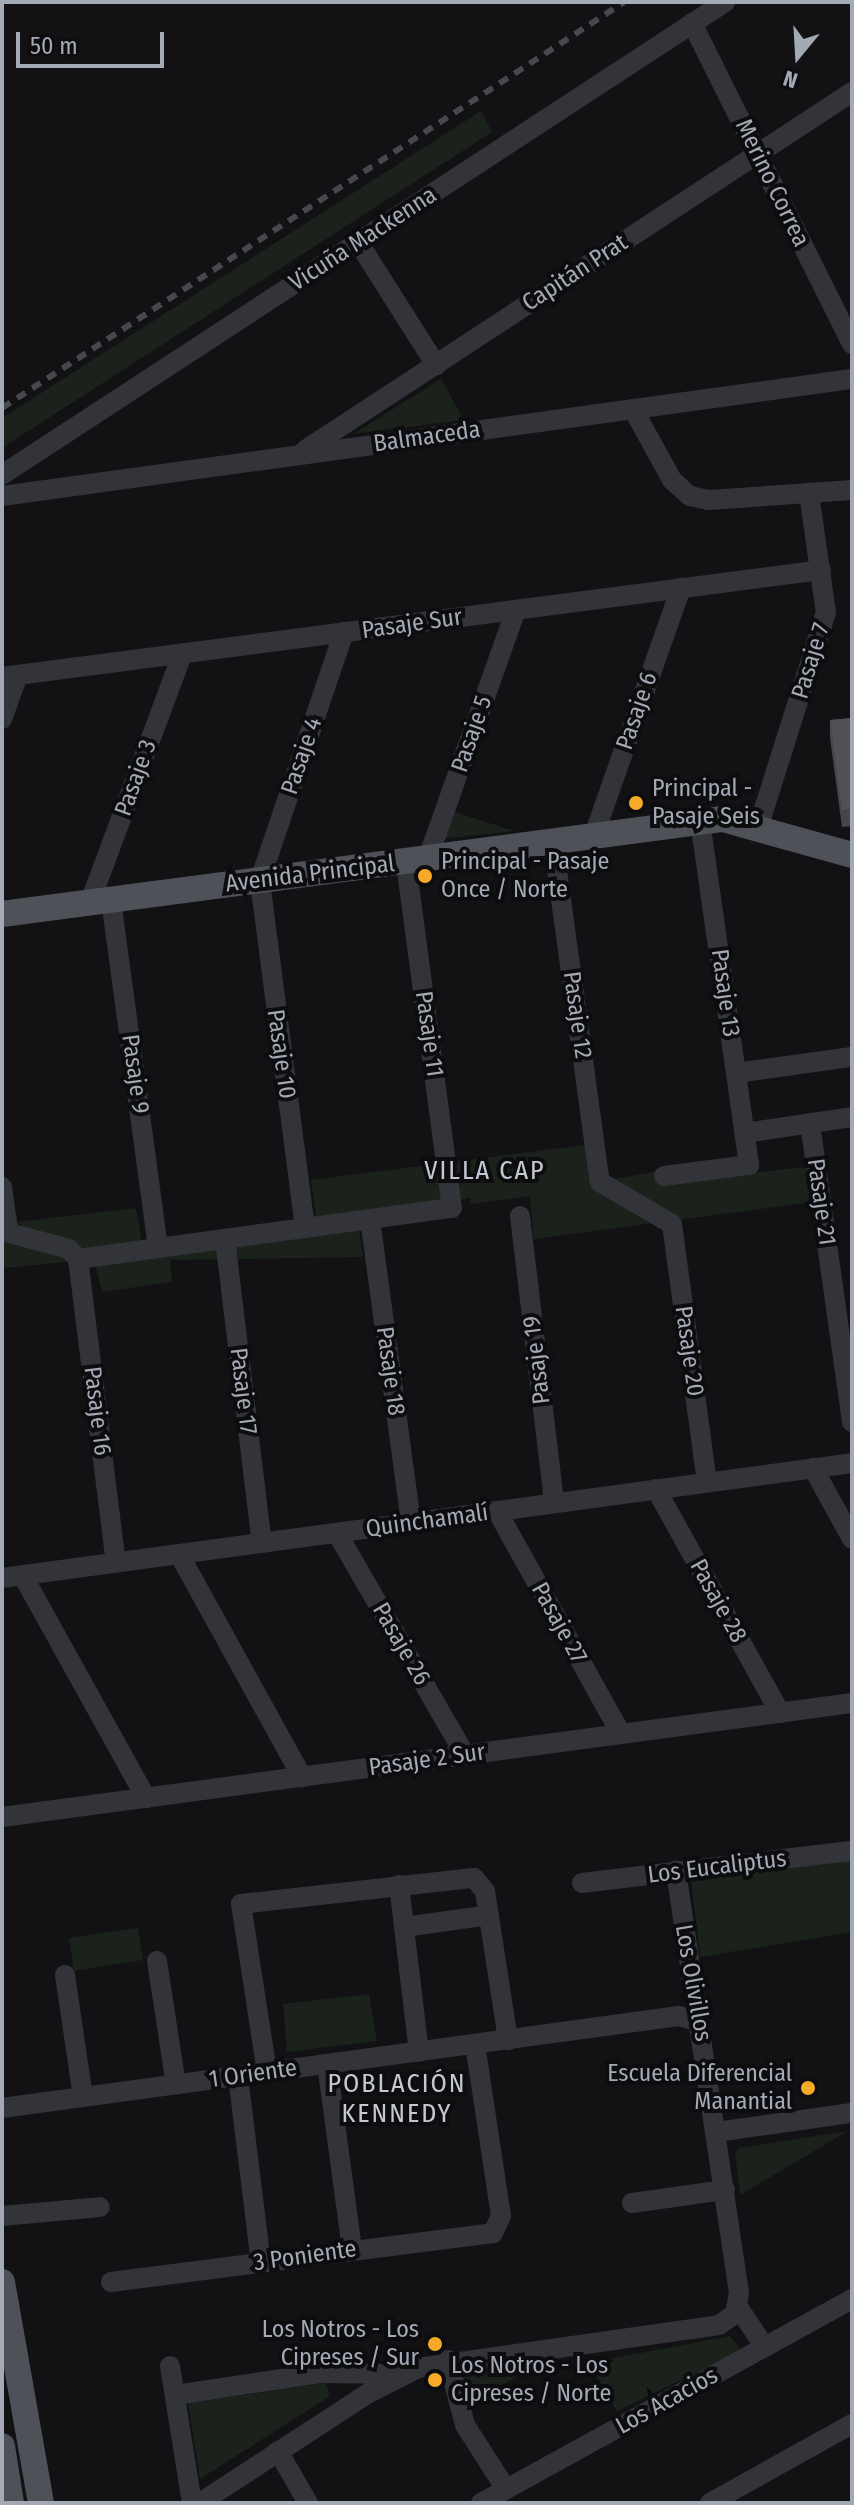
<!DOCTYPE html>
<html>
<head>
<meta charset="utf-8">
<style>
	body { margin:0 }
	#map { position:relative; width:854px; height:2505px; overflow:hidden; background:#121214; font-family:"Fira Sans Condensed",sans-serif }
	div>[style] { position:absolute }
	.green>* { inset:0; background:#1a221b }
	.minor>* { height:20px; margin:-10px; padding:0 10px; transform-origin:10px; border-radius:10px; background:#333439 }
	.major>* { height:26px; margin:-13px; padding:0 13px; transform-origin:13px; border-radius:13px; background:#4f5158 }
	.rail>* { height:6px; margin-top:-3px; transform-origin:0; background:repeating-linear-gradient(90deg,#46484e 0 10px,transparent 0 18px) }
	.wall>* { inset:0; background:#45464c }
	.building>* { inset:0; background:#4f5157 }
	.dots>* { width:22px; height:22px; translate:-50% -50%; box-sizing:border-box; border:4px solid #0d0d0f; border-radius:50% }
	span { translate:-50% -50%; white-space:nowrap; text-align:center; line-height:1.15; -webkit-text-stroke:8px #0d0d0f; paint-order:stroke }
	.street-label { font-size:24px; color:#a3a9b5 }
	.poi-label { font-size:24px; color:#a3a9b5 }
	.left { translate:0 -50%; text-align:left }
	.right { translate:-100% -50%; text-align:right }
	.neighbourhood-label { font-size:26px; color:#c4c8d1; letter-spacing:2px }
	.frame { position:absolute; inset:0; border:4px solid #a3a9b5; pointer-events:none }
	.north { position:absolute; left:758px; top:16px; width:80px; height:80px; -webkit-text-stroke:6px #0d0d0f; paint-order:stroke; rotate:198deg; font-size:22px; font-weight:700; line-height:32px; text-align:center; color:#a3a9b5 }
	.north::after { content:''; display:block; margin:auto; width:28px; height:36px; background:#a3a9b5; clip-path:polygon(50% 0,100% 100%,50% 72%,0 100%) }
	.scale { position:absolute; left:16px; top:32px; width:148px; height:36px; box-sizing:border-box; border:4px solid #a3a9b5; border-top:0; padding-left:10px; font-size:24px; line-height:28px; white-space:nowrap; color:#a3a9b5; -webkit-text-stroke:6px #0d0d0f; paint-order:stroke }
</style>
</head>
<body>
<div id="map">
	<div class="green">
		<i style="clip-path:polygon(481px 111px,492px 132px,2px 448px,2px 418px)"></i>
		<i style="clip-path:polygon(441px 379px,464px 420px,353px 434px)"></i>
		<i style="clip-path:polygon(451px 811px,515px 831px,441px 839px)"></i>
		<i style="clip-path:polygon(585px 1145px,593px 1183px,739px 1157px,742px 1174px,807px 1167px,814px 1202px,534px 1239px,530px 1196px,471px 1204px,470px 1198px,357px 1213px,363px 1257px,170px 1260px,172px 1282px,102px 1292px,94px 1259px,5px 1268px,2px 1263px,2px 1240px,37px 1234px,16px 1222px,136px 1208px,142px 1244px,316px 1217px,311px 1180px)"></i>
		<i style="clip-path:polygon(851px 1856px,852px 1932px,700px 1957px,691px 1879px)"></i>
		<i style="clip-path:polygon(138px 1928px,143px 1960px,74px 1971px,69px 1938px)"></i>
		<i style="clip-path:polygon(369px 1994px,377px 2041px,287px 2052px,283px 2004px)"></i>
		<i style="clip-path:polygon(848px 2131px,740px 2195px,735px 2153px,739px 2148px)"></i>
		<i style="clip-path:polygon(730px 2336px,742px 2351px,617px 2411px,588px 2363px)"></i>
		<i style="clip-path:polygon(551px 2357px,469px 2404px,454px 2363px)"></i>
		<i style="clip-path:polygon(326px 2383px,330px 2396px,200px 2479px,188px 2403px)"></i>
	</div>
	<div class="minor">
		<i style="left:692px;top:23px;width:359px;rotate:63.5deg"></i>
		<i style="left:358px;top:242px;width:146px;rotate:57.6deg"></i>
		<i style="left:633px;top:409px;width:81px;rotate:61.2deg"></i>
		<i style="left:672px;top:480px;width:24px;rotate:42deg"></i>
		<i style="left:690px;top:496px;width:19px;rotate:12deg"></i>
		<i style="left:709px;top:500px;width:143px;rotate:-4deg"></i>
		<i style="left:305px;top:450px;width:654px;rotate:-33.2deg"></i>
		<i style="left:2px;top:475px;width:864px;rotate:-33.19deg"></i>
		<i style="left:2px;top:496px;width:858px;rotate:-7.84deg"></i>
		<i style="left:2px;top:677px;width:826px;rotate:-7.44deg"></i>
		<i style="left:2px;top:719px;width:47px;rotate:-70deg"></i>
		<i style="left:759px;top:825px;width:222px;rotate:-72.5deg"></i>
		<i style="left:826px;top:613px;width:121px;rotate:-98.1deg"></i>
		<i style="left:594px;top:835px;width:262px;rotate:-70.6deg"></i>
		<i style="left:553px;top:841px;width:344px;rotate:82.2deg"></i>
		<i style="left:600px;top:1182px;width:83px;rotate:30.3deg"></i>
		<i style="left:672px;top:1224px;width:260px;rotate:82.3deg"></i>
		<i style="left:428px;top:858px;width:263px;rotate:-70.5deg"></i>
		<i style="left:111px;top:900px;width:351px;rotate:82.3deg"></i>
		<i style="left:90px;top:902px;width:265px;rotate:-69.6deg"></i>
		<i style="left:736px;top:1073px;width:117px;rotate:-7.9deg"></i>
		<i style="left:810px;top:1123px;width:302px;rotate:82deg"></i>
		<i style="left:745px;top:1133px;width:108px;rotate:-8.5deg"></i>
		<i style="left:664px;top:1176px;width:86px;rotate:-7.4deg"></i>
		<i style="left:749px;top:1165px;width:347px;rotate:-98.1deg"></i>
		<i style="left:2px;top:1187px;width:42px;rotate:81.9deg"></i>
		<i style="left:520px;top:1216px;width:289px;rotate:83.2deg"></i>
		<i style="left:370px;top:1219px;width:307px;rotate:82.3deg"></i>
		<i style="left:305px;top:1228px;width:351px;rotate:-97.4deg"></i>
		<i style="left:260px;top:880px;width:262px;rotate:-71.3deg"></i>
		<i style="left:2px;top:1231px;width:69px;rotate:15deg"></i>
		<i style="left:69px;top:1249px;width:13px;rotate:48deg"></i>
		<i style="left:225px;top:1239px;width:306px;rotate:83.1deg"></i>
		<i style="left:78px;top:1259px;width:377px;rotate:-7.8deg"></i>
		<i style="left:452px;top:1208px;width:350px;rotate:-97.6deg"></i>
		<i style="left:78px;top:1259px;width:306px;rotate:82.9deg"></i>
		<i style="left:813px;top:1468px;width:81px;rotate:61.2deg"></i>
		<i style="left:656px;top:1489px;width:256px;rotate:61deg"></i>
		<i style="left:497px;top:1511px;width:255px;rotate:60.9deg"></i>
		<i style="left:337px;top:1533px;width:256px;rotate:60deg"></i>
		<i style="left:179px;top:1554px;width:255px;rotate:61.1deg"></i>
		<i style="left:23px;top:1576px;width:254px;rotate:61deg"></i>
		<i style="left:2px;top:1578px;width:858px;rotate:-7.7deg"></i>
		<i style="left:2px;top:1817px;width:858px;rotate:-7.64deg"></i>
		<i style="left:582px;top:1883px;width:272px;rotate:-6.8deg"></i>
		<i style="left:399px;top:1885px;width:168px;rotate:83.2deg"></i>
		<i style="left:404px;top:1927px;width:86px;rotate:-8deg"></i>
		<i style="left:157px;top:1961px;width:125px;rotate:81.3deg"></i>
		<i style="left:65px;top:1975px;width:123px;rotate:81.6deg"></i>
		<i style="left:327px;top:2064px;width:187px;rotate:82.3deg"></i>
		<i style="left:267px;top:2072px;width:170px;rotate:-98.8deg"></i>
		<i style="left:241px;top:1904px;width:234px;rotate:-6.4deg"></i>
		<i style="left:474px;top:1878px;width:17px;rotate:50deg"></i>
		<i style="left:485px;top:1891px;width:151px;rotate:81.2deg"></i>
		<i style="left:238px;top:2076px;width:187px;rotate:83deg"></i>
		<i style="left:2px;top:2108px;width:683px;rotate:-7.74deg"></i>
		<i style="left:679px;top:2016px;width:16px;rotate:15deg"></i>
		<i style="left:716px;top:2132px;width:137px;rotate:-8deg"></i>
		<i style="left:632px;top:2203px;width:94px;rotate:-8deg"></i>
		<i style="left:2px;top:2216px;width:98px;rotate:-5.2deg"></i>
		<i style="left:111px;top:2282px;width:385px;rotate:-7.3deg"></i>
		<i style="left:493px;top:2233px;width:19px;rotate:-65deg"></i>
		<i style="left:501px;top:2216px;width:174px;rotate:-98.6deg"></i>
		<i style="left:738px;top:2307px;width:48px;rotate:56deg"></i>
		<i style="left:448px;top:2360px;width:67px;rotate:75.3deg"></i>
		<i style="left:465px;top:2425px;width:76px;rotate:57.4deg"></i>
		<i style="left:170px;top:2366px;width:139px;rotate:80.9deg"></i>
		<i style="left:175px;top:2395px;width:147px;rotate:-8.6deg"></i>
		<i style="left:320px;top:2373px;width:83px;rotate:0.7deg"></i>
		<i style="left:278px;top:2451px;width:60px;rotate:60deg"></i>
		<i style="left:200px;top:2503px;width:202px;rotate:-33.1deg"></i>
		<i style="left:369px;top:2393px;width:55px;rotate:-27deg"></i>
		<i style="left:418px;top:2368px;width:304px;rotate:-8.1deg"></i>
		<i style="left:719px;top:2325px;width:19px;rotate:-35deg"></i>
		<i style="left:735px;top:2314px;width:21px;rotate:-79deg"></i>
		<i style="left:739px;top:2293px;width:427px;rotate:-98.5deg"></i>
		<i style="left:481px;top:2503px;width:423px;rotate:-28.8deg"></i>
		<i style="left:710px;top:2503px;width:162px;rotate:-29.1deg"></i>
	</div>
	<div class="major">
		<i style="left:2px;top:914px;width:727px;rotate:-7.51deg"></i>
		<i style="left:723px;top:819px;width:134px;rotate:15.6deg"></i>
		<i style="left:2px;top:2282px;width:224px;rotate:80deg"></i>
		<i style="left:2px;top:2446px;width:58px;rotate:81deg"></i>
	</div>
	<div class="rail">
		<i style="left:2px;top:408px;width:743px;rotate:-33.13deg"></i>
	</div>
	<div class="wall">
		<i style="clip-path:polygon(852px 718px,852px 826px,842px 827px,830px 738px,830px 720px)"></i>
	</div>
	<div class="building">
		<i style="clip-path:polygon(852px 718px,852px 808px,842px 810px,830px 720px)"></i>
	</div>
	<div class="dots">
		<i style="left:636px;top:803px;background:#f7aa27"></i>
		<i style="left:425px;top:876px;background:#f7aa27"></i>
		<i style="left:808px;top:2088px;background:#f7aa27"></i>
		<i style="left:435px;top:2344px;background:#f7aa27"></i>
		<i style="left:435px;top:2380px;background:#f7aa27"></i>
	</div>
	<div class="street-label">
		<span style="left:772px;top:183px;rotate:64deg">Merino Correa</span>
		<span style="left:363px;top:239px;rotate:-33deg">Vicuña Mackenna</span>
		<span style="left:575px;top:273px;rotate:-33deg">Capitán Prat</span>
		<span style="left:427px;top:437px;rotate:-8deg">Balmaceda</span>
		<span style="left:412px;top:624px;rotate:-8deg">Pasaje Sur</span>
		<span style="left:811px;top:661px;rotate:-73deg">Pasaje 7</span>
		<span style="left:637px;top:711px;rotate:-71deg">Pasaje 6</span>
		<span style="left:472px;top:734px;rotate:-71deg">Pasaje 5</span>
		<span style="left:302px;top:756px;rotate:-71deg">Pasaje 4</span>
		<span style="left:136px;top:778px;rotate:-70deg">Pasaje 3</span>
		<span style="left:310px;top:874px;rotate:-7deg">Avenida Principal</span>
		<span style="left:725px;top:993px;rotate:82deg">Pasaje 13</span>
		<span style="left:577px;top:1015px;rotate:82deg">Pasaje 12</span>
		<span style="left:429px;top:1034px;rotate:82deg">Pasaje 11</span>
		<span style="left:281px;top:1054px;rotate:82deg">Pasaje 10</span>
		<span style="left:135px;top:1074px;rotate:82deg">Pasaje 9</span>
		<span style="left:821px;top:1202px;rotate:82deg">Pasaje 21</span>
		<span style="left:689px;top:1351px;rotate:82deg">Pasaje 20</span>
		<span style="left:537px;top:1360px;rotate:-97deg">Pasaje 19</span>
		<span style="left:390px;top:1371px;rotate:82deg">Pasaje 18</span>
		<span style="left:243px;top:1391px;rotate:83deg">Pasaje 17</span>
		<span style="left:97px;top:1411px;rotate:83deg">Pasaje 16</span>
		<span style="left:427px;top:1521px;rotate:-8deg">Quinchamalí</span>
		<span style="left:718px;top:1601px;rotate:61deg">Pasaje 28</span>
		<span style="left:559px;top:1623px;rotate:61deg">Pasaje 27</span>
		<span style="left:401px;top:1644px;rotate:60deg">Pasaje 26</span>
		<span style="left:427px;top:1760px;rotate:-8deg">Pasaje 2 Sur</span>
		<span style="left:717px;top:1867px;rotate:-7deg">Los Eucaliptus</span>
		<span style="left:693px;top:1983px;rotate:80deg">Los Olivillos</span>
		<span style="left:253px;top:2074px;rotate:-8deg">1 Oriente</span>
		<span style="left:305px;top:2256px;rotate:-8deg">3 Poniente</span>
		<span style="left:667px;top:2401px;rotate:-29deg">Los Acacios</span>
	</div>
	<div class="poi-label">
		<span class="left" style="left:652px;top:803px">Principal -<br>Pasaje Seis</span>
		<span class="left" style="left:441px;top:876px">Principal - Pasaje<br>Once / Norte</span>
		<span class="right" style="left:792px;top:2088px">Escuela Diferencial<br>Manantial</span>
		<span class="right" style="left:419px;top:2344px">Los Notros - Los<br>Cipreses / Sur</span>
		<span class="left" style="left:451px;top:2380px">Los Notros - Los<br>Cipreses / Norte</span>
	</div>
	<div class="neighbourhood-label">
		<span style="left:485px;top:1171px">VILLA CAP</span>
		<span style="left:397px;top:2099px">POBLACIÓN<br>KENNEDY</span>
	</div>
	<div class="frame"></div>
	<div class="north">N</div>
	<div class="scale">50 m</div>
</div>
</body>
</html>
